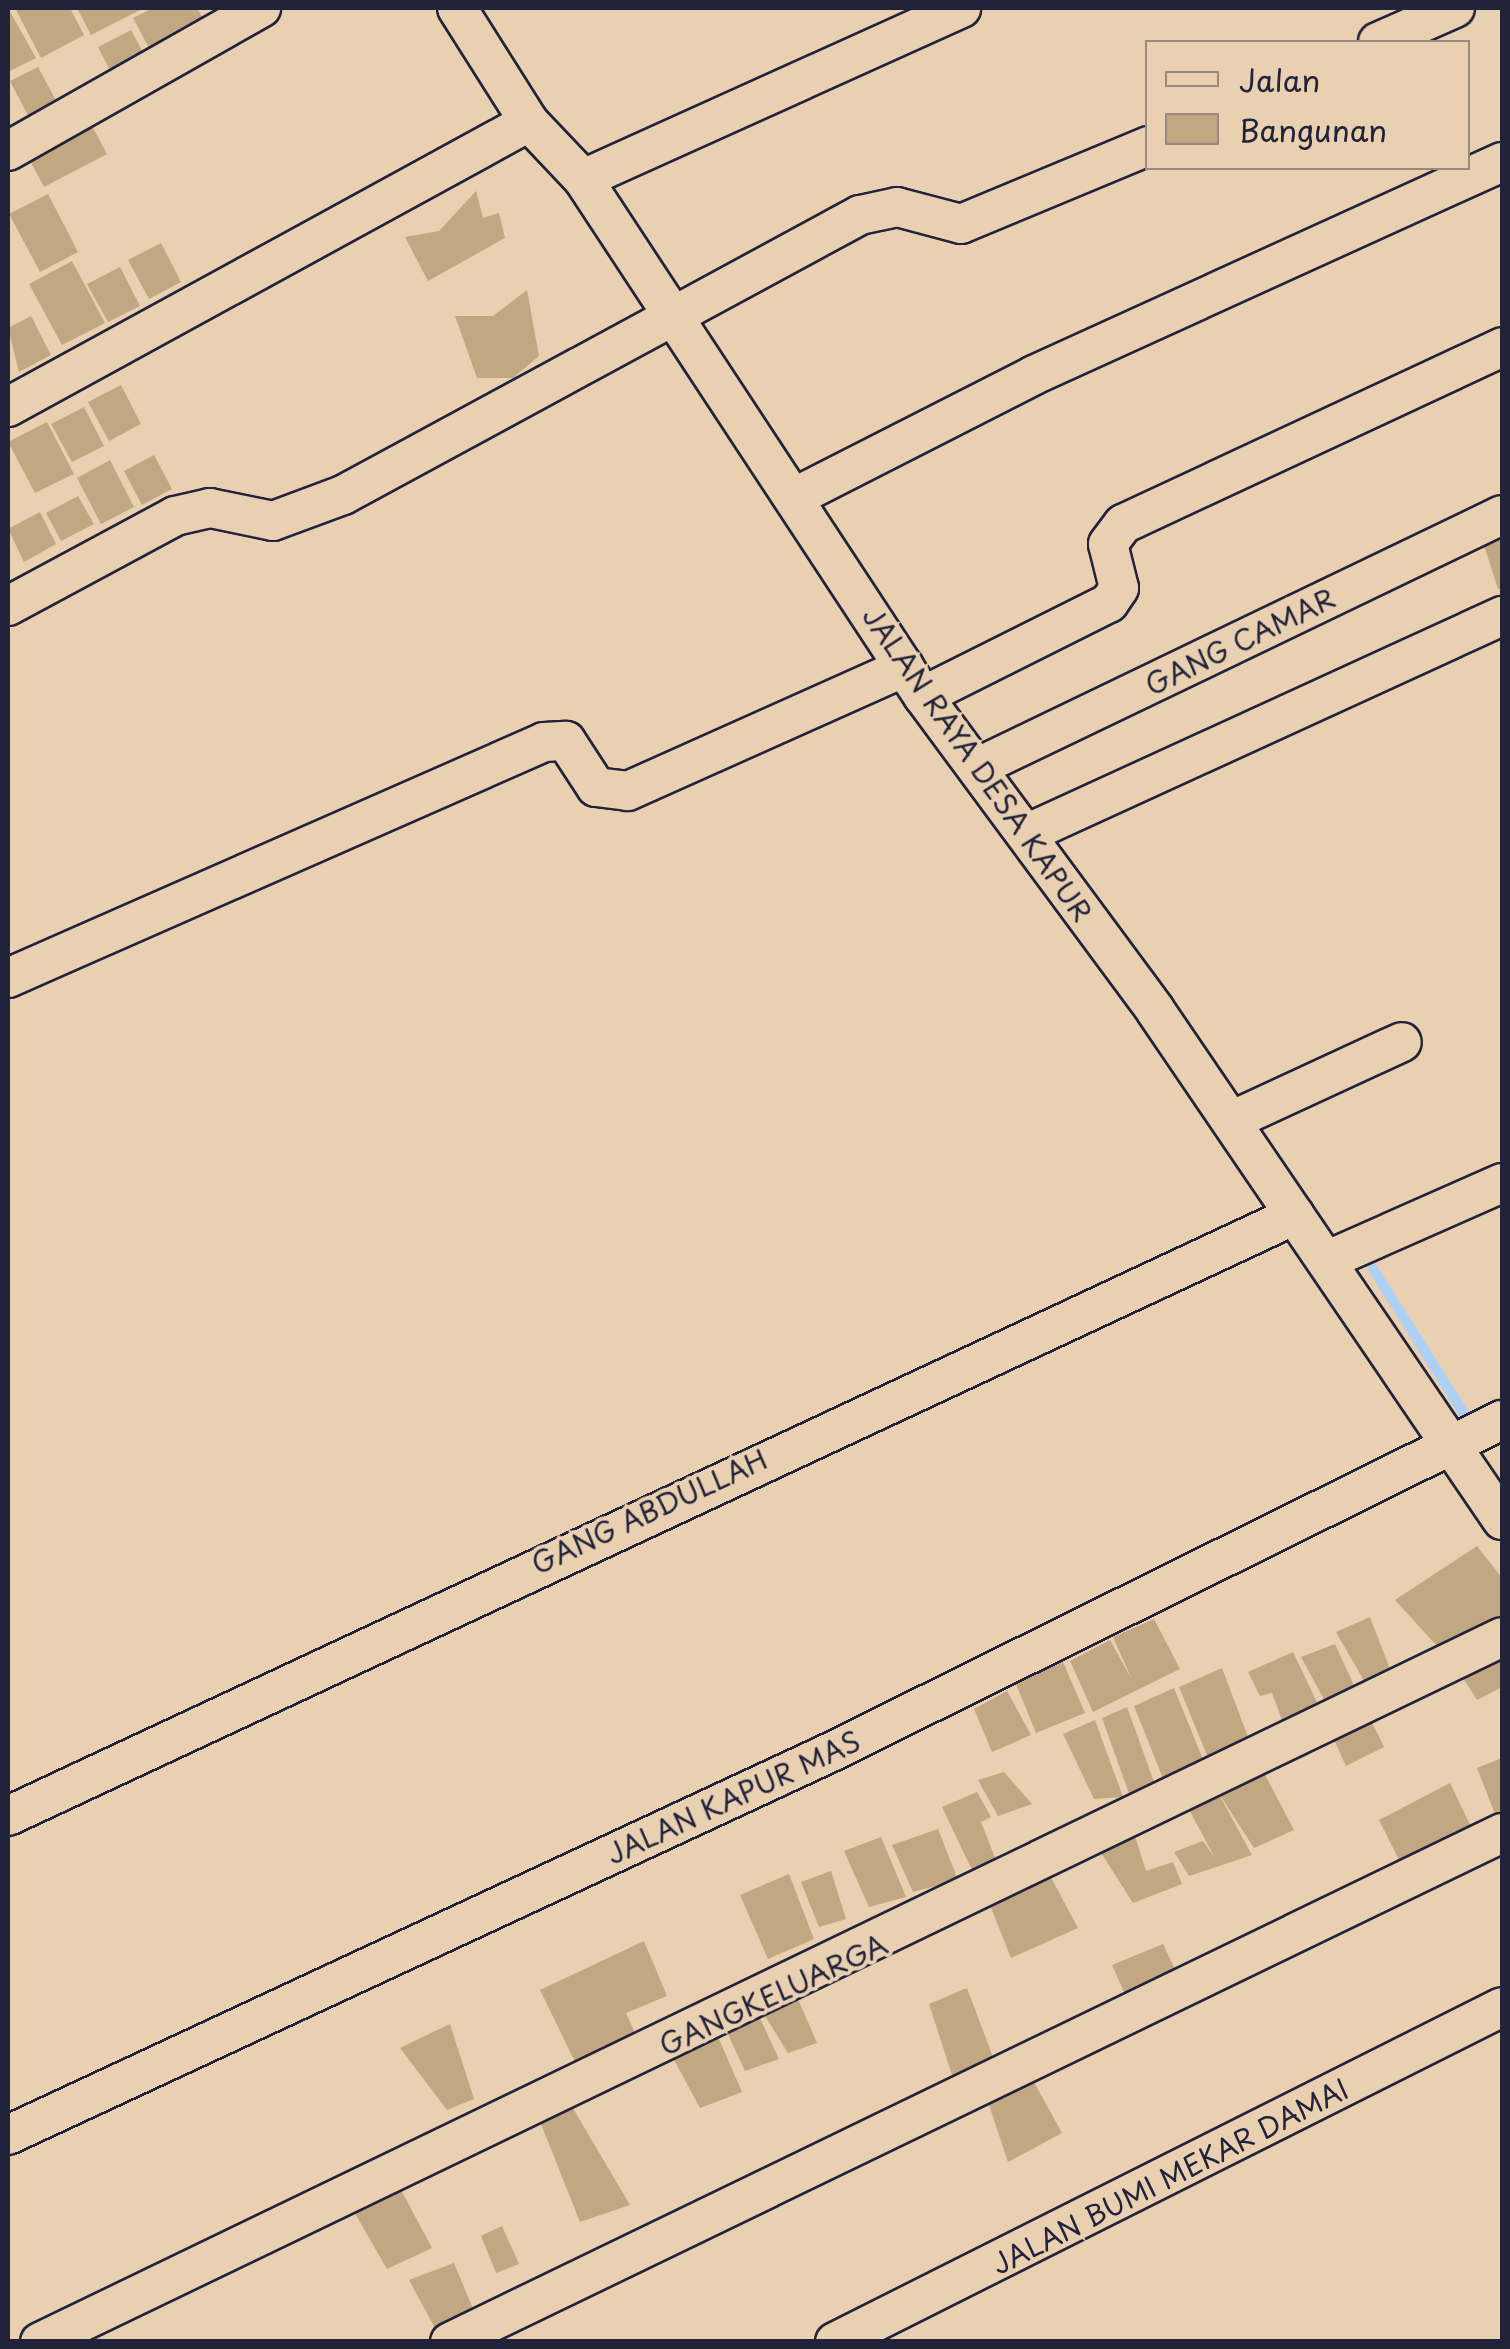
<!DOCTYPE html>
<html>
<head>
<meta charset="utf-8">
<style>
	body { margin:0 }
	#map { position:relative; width:1510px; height:2349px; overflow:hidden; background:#e8d0b0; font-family:"Playpen Sans",sans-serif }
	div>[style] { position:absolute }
	.stream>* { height:10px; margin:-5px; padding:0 5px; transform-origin:5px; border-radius:5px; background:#add1f6 }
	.building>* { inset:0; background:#c1a883 }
	.roads { filter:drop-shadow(2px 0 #22223b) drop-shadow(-2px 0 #22223b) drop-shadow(0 2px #22223b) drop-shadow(0 -2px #22223b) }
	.minor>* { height:38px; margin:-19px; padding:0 19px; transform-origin:19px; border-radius:19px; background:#e8d0b0 }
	span { translate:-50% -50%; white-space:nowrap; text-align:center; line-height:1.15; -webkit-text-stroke:8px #e8d0b0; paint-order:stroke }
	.street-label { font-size:28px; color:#22223b }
	.frame { position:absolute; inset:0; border:10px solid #22223b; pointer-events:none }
	.legend { position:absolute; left:1145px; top:40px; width:325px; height:130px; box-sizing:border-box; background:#e8d0b0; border:2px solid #998a81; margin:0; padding:12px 18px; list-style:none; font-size:30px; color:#22223b }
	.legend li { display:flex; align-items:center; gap:20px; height:50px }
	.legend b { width:50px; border:2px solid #998a81 }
</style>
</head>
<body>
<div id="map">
	<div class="stream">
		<i style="left:1373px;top:1269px;width:182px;rotate:57.8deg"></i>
	</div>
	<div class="building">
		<i style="clip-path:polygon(8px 8px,36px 58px,8px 72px)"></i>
		<i style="clip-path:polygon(15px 8px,70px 8px,84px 35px,41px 58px)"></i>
		<i style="clip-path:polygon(77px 8px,144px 8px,91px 35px)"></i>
		<i style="clip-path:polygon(153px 8px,197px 8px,210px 31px,155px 59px,133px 18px)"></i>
		<i style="clip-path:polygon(131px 30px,149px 63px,115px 80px,98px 47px)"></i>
		<i style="clip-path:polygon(38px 67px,61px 110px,33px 125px,10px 81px)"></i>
		<i style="clip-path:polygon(90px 122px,107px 154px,44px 187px,27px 155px)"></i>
		<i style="clip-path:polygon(476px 191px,483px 218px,499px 213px,505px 238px,428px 281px,405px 237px,439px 231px)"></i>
		<i style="clip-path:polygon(48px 194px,78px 252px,40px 272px,9px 214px)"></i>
		<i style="clip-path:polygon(161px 243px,181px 282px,149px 299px,128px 260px)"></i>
		<i style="clip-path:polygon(72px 261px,105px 323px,62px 345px,29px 284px)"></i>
		<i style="clip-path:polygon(120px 267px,140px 306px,108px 322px,87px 284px)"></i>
		<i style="clip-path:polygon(527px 290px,539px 356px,513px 378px,477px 378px,455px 316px,493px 316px)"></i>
		<i style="clip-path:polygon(31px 316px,51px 355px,19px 372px,8px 328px)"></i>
		<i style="clip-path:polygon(121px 385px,141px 424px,109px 441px,88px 402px)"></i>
		<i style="clip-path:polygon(84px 407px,104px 446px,72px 462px,51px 424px)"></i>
		<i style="clip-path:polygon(47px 422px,74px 474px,35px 493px,8px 442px)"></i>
		<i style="clip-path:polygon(154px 455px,172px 489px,142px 505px,124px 471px)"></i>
		<i style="clip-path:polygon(110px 460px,134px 507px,101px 524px,77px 478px)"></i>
		<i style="clip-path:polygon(78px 496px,94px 524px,61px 541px,46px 513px)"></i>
		<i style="clip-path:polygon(40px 512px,56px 544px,24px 562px,8px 529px)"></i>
		<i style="clip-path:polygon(1502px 529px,1502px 588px,1498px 589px,1481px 536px)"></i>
		<i style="clip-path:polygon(1477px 1546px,1502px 1578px,1502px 1626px,1447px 1657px,1395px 1600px)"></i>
		<i style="clip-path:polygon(1370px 1617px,1393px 1677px,1367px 1686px,1336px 1632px)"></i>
		<i style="clip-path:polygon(1154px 1619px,1180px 1669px,1093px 1712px,1070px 1661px,1110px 1640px,1132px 1680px,1113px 1637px)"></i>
		<i style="clip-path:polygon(1335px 1644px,1358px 1694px,1327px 1705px,1301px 1657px)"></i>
		<i style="clip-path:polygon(1502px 1647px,1502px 1687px,1477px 1700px,1458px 1670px)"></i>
		<i style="clip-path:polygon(1293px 1652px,1322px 1713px,1285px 1728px,1272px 1693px,1260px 1696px,1248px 1672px)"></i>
		<i style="clip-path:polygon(1063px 1662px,1085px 1713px,1036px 1733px,1016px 1684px)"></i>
		<i style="clip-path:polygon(1222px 1668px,1252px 1747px,1209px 1760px,1179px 1687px)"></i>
		<i style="clip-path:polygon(1174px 1688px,1204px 1762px,1164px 1781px,1134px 1706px)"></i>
		<i style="clip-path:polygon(1007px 1691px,1031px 1735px,992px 1752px,974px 1709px)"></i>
		<i style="clip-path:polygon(1127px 1707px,1158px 1793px,1131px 1799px,1102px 1718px)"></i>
		<i style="clip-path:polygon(1367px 1712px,1384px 1747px,1346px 1766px,1329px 1729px)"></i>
		<i style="clip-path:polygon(1095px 1720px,1123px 1797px,1094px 1799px,1063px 1734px)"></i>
		<i style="clip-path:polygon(1502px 1758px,1502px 1832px,1477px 1768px)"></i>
		<i style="clip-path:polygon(1262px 1769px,1294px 1830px,1254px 1848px,1216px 1789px,1252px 1855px,1189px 1876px,1174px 1852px,1203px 1841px,1215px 1858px,1186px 1804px,1216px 1789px)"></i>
		<i style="clip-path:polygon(1004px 1772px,1032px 1804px,998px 1816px,978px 1780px)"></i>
		<i style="clip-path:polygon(1450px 1783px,1474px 1833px,1402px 1866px,1379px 1820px)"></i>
		<i style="clip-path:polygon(977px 1792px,991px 1817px,981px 1822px,999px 1868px,972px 1870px,942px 1807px)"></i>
		<i style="clip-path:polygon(938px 1829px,958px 1880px,913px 1892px,892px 1845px)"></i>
		<i style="clip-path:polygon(1134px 1833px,1146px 1871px,1173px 1862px,1182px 1884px,1133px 1903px,1098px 1848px)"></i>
		<i style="clip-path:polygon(881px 1837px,906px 1897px,869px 1907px,844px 1851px)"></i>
		<i style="clip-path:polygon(1047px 1870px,1078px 1928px,1011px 1958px,988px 1900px)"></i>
		<i style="clip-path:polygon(831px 1871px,846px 1919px,819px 1927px,801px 1882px)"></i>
		<i style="clip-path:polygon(789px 1874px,814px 1939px,768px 1959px,740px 1895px)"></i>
		<i style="clip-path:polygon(644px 1941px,667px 1996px,626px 2013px,641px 2046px,582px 2076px,540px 1990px)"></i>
		<i style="clip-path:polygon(1163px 1944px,1180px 1980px,1128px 2001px,1112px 1965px)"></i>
		<i style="clip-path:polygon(967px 1988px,993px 2057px,952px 2075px,929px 2004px)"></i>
		<i style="clip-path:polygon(795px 1992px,817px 2043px,788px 2053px,762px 2011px)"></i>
		<i style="clip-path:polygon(758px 2014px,779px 2059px,745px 2071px,726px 2030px)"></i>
		<i style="clip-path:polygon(450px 2024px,474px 2099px,447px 2110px,400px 2048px)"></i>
		<i style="clip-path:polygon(715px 2030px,742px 2092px,700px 2108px,672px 2056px)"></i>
		<i style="clip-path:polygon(1024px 2064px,1062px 2133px,1008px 2162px,982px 2084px)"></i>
		<i style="clip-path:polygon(571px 2105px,630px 2205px,580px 2222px,539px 2119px)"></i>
		<i style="clip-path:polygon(400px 2188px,432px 2248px,387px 2269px,353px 2210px)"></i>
		<i style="clip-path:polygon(502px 2226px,519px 2264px,496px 2273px,481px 2236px)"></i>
		<i style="clip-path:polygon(454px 2263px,474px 2311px,436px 2330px,409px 2280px)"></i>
	</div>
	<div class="roads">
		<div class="minor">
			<i style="left:457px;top:8px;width:135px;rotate:57.7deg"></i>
			<i style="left:529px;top:122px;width:79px;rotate:46.5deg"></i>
			<i style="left:583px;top:179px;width:619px;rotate:56.67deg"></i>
			<i style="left:923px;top:696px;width:390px;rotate:53.5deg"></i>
			<i style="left:1155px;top:1010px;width:617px;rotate:55.77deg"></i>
			<i style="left:1378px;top:42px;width:84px;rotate:-23.8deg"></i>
			<i style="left:8px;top:151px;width:291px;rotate:-29.5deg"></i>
			<i style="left:583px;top:179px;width:415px;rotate:-24.3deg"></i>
			<i style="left:8px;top:407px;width:594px;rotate:-28.68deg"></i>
			<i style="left:795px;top:497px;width:268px;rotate:-27deg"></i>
			<i style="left:1034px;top:375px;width:514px;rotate:-24.47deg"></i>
			<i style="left:8px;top:606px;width:190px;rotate:-28.3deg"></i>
			<i style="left:175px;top:516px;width:36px;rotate:-13deg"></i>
			<i style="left:210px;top:508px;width:64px;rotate:11.7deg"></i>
			<i style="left:273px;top:521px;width:75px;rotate:-20.4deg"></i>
			<i style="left:343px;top:495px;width:588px;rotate:-28.44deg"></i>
			<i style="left:860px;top:215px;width:38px;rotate:-12deg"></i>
			<i style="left:897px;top:207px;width:66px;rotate:14.9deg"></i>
			<i style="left:961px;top:224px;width:203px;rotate:-22.6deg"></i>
			<i style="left:923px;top:696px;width:208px;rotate:-26.6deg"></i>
			<i style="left:1109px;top:603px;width:18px;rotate:-56deg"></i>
			<i style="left:1119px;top:588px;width:45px;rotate:-104deg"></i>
			<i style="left:1108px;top:544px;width:25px;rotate:-53deg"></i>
			<i style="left:1123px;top:524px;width:418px;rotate:-25deg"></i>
			<i style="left:978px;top:767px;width:581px;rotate:-25.68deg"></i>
			<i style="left:1026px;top:834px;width:524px;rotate:-24.61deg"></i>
			<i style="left:8px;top:978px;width:586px;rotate:-23.76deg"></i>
			<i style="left:544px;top:742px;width:22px;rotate:-3deg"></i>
			<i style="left:566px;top:741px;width:55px;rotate:56.9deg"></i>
			<i style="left:596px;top:787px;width:32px;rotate:7deg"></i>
			<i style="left:628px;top:791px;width:303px;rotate:-24.1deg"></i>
			<i style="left:1231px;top:1121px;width:188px;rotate:-24.8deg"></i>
			<i style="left:1328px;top:1260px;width:190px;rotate:-23.9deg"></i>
			<i style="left:8px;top:1816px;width:1420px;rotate:-25.03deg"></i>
			<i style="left:8px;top:2135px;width:906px;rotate:-24.95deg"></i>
			<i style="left:829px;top:1753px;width:751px;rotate:-26.33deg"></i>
			<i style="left:40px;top:2342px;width:1623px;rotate:-25.74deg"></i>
			<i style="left:450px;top:2342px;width:1169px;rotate:-25.82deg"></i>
			<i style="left:835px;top:2342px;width:746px;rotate:-26.67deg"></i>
		</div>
	</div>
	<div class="street-label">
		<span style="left:1240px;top:641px;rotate:-26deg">GANG CAMAR</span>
		<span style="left:978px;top:764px;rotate:55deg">JALAN RAYA DESA KAPUR</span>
		<span style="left:649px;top:1511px;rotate:-25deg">GANG ABDULLAH</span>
		<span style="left:733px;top:1797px;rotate:-25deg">JALAN KAPUR MAS</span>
		<span style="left:773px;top:1994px;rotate:-25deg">GANGKELUARGA</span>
		<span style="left:1170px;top:2176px;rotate:-27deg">JALAN BUMI MEKAR DAMAI</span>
	</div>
	<div class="frame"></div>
	<ul class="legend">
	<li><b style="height:12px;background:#e8d0b0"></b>Jalan</li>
	<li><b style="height:28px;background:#c1a883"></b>Bangunan</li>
	</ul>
</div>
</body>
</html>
